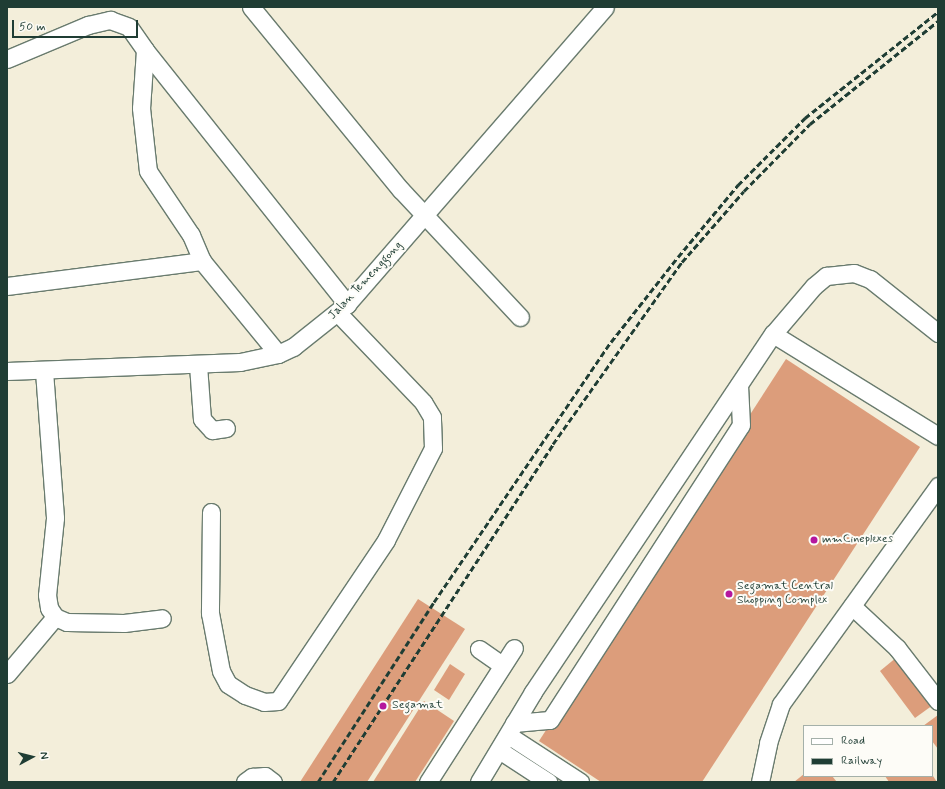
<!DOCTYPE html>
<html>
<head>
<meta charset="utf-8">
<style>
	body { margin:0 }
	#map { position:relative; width:945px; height:789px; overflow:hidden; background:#f3eeda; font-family:Mynerve,sans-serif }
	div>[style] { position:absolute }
	.building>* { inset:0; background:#dc9d7b }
	.roads { filter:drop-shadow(1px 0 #697b6e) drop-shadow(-1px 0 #697b6e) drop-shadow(0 1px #697b6e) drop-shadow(0 -1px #697b6e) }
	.minor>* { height:17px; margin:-8.5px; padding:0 8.5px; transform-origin:8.5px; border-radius:8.5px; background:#fff }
	.rail>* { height:3px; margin-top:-1.5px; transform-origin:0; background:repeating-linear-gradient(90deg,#1f3d34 0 6px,transparent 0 9px) }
	.dots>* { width:11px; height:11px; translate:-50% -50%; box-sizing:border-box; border:2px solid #fdfcf7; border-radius:50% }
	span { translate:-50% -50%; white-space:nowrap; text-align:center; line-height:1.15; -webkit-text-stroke:4px #fdfcf7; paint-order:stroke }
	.street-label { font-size:12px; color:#1f3d34 }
	.poi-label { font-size:12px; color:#1f3d34 }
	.left { translate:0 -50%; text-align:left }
	.frame { position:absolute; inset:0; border:8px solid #1f3d34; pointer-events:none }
	.legend { position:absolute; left:803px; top:725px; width:130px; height:52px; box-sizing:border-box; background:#fdfcf7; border:1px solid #a4b0a9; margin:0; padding:5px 7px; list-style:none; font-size:12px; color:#1f3d34 }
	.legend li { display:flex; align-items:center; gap:8px; height:20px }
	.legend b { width:20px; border:1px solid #a4b0a9 }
	.north { position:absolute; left:12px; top:737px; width:40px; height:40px; -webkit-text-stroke:3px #fdfcf7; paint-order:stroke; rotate:83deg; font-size:11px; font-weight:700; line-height:16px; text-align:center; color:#1f3d34 }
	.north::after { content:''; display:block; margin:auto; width:14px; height:18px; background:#1f3d34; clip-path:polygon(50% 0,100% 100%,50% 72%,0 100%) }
	.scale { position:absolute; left:12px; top:20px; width:126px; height:18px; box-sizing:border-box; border:2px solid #1f3d34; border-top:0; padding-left:5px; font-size:12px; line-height:14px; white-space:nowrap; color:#1f3d34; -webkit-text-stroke:3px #fdfcf7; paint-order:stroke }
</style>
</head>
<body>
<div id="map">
	<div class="building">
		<i style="clip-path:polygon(786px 359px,920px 447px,702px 782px,601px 782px,539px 741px)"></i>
		<i style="clip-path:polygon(418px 599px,465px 629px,367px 782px,300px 782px)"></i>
		<i style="clip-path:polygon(897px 657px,933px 705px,915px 718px,880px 671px)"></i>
		<i style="clip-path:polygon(450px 664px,465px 674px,449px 700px,434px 690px)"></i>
		<i style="clip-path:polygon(424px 701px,454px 721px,415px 782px,373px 782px)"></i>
		<i style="clip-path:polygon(938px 715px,938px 749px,932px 741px,932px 726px,923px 726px)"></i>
		<i style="clip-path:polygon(804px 774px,832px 776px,837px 782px,794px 782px)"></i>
		<i style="clip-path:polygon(885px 776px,933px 776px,937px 782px,889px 782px)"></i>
	</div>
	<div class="roads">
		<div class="minor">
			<i style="left:251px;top:7px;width:237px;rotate:50.7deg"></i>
			<i style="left:401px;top:190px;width:174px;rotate:46.9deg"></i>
			<i style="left:145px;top:50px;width:325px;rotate:51.5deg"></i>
			<i style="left:7px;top:59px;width:88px;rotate:-22.8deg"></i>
			<i style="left:88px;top:25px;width:23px;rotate:-13deg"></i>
			<i style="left:110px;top:20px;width:20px;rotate:20deg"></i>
			<i style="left:129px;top:27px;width:28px;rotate:55deg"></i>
			<i style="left:145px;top:50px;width:58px;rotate:93.9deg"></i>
			<i style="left:141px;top:108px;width:63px;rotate:83.7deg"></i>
			<i style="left:148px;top:171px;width:77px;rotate:56.1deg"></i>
			<i style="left:191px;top:235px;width:28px;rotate:67deg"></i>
			<i style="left:202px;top:261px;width:120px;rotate:50.7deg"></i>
			<i style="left:7px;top:286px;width:197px;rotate:-7.3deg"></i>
			<i style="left:773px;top:334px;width:194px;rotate:31.7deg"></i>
			<i style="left:198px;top:365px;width:54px;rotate:85.8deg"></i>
			<i style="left:202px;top:419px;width:15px;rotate:48deg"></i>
			<i style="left:212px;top:430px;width:14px;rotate:-8deg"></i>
			<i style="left:7px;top:371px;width:233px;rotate:-2.2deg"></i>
			<i style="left:240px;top:362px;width:39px;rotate:-12deg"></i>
			<i style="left:278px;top:354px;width:17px;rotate:-25deg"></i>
			<i style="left:293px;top:347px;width:69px;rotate:-38.5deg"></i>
			<i style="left:347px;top:304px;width:393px;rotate:-49deg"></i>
			<i style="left:44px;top:371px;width:147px;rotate:85.7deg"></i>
			<i style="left:55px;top:518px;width:77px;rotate:95.9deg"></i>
			<i style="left:47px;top:595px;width:13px;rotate:81deg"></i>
			<i style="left:49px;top:608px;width:11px;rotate:56deg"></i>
			<i style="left:55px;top:617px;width:13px;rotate:23deg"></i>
			<i style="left:67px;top:622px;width:57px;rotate:1deg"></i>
			<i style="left:124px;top:623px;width:38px;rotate:-7deg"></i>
			<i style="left:211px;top:512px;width:101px;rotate:90.6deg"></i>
			<i style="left:210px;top:613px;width:59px;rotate:79.3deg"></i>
			<i style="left:221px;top:671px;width:15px;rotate:62deg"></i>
			<i style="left:228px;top:684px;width:20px;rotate:33deg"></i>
			<i style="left:245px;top:695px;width:20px;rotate:20deg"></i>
			<i style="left:264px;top:702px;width:14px;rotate:-4deg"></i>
			<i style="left:278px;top:701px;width:194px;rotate:-56.1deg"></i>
			<i style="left:386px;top:540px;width:103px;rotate:-62.9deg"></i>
			<i style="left:433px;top:448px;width:31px;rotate:-92deg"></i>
			<i style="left:432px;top:417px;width:17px;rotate:-121deg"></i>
			<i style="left:423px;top:402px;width:124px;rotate:-133.7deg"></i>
			<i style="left:852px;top:606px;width:62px;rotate:43deg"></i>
			<i style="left:897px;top:648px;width:67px;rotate:52.3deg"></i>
			<i style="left:479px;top:649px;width:28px;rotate:35deg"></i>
			<i style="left:7px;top:674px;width:75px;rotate:-49.9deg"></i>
			<i style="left:514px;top:723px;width:36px;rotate:-5deg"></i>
			<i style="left:550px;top:720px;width:351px;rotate:-57.1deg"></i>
			<i style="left:741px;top:425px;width:40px;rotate:-92.9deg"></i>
			<i style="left:508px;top:735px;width:86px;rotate:33.1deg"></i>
			<i style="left:499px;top:750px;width:59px;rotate:33.1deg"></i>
			<i style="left:245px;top:782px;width:9px;rotate:-36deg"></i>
			<i style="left:252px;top:777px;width:13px;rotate:-4deg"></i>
			<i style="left:265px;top:776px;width:10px;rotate:37deg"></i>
			<i style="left:428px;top:782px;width:159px;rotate:-57.3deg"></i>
			<i style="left:479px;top:782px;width:105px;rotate:-59deg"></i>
			<i style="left:533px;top:692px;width:431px;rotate:-56.2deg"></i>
			<i style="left:773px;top:334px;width:63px;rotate:-49.5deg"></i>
			<i style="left:814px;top:286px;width:16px;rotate:-40deg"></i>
			<i style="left:826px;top:276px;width:28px;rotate:-6deg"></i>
			<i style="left:854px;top:273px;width:17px;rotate:21deg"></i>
			<i style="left:870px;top:279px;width:87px;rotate:38.5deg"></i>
			<i style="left:760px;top:782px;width:40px;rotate:-78deg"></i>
			<i style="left:768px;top:743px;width:41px;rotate:-71.6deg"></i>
			<i style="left:781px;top:704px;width:269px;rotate:-54.2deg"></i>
		</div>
	</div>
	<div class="rail">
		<i style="left:318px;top:782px;width:214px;rotate:-57.2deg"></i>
		<i style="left:434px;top:602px;width:315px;rotate:-55.8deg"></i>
		<i style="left:611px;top:342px;width:108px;rotate:-51.8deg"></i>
		<i style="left:678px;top:257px;width:94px;rotate:-50.2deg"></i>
		<i style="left:738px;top:185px;width:95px;rotate:-45deg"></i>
		<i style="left:805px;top:118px;width:170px;rotate:-38.6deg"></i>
		<i style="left:333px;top:782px;width:403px;rotate:-56.9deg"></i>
		<i style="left:553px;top:444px;width:223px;rotate:-54.7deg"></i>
		<i style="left:682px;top:262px;width:94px;rotate:-48.9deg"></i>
		<i style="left:744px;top:191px;width:94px;rotate:-45.4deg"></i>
		<i style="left:810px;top:124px;width:164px;rotate:-38.8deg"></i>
	</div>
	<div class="dots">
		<i style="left:814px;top:540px;background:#b5179e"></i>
		<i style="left:729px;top:594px;background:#b5179e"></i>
		<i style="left:383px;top:706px;background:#b5179e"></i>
	</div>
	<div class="street-label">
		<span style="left:366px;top:281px;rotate:-47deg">Jalan Temenggong</span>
	</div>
	<div class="poi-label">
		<span class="left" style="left:822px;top:540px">mmCineplexes</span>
		<span class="left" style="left:737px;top:594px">Segamat Central<br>Shopping Complex</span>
		<span class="left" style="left:392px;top:706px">Segamat</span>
	</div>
	<div class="frame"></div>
	<ul class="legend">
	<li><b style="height:5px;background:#fff"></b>Road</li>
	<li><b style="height:5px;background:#1f3d34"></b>Railway</li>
	</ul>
	<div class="north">N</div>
	<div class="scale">50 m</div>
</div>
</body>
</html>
